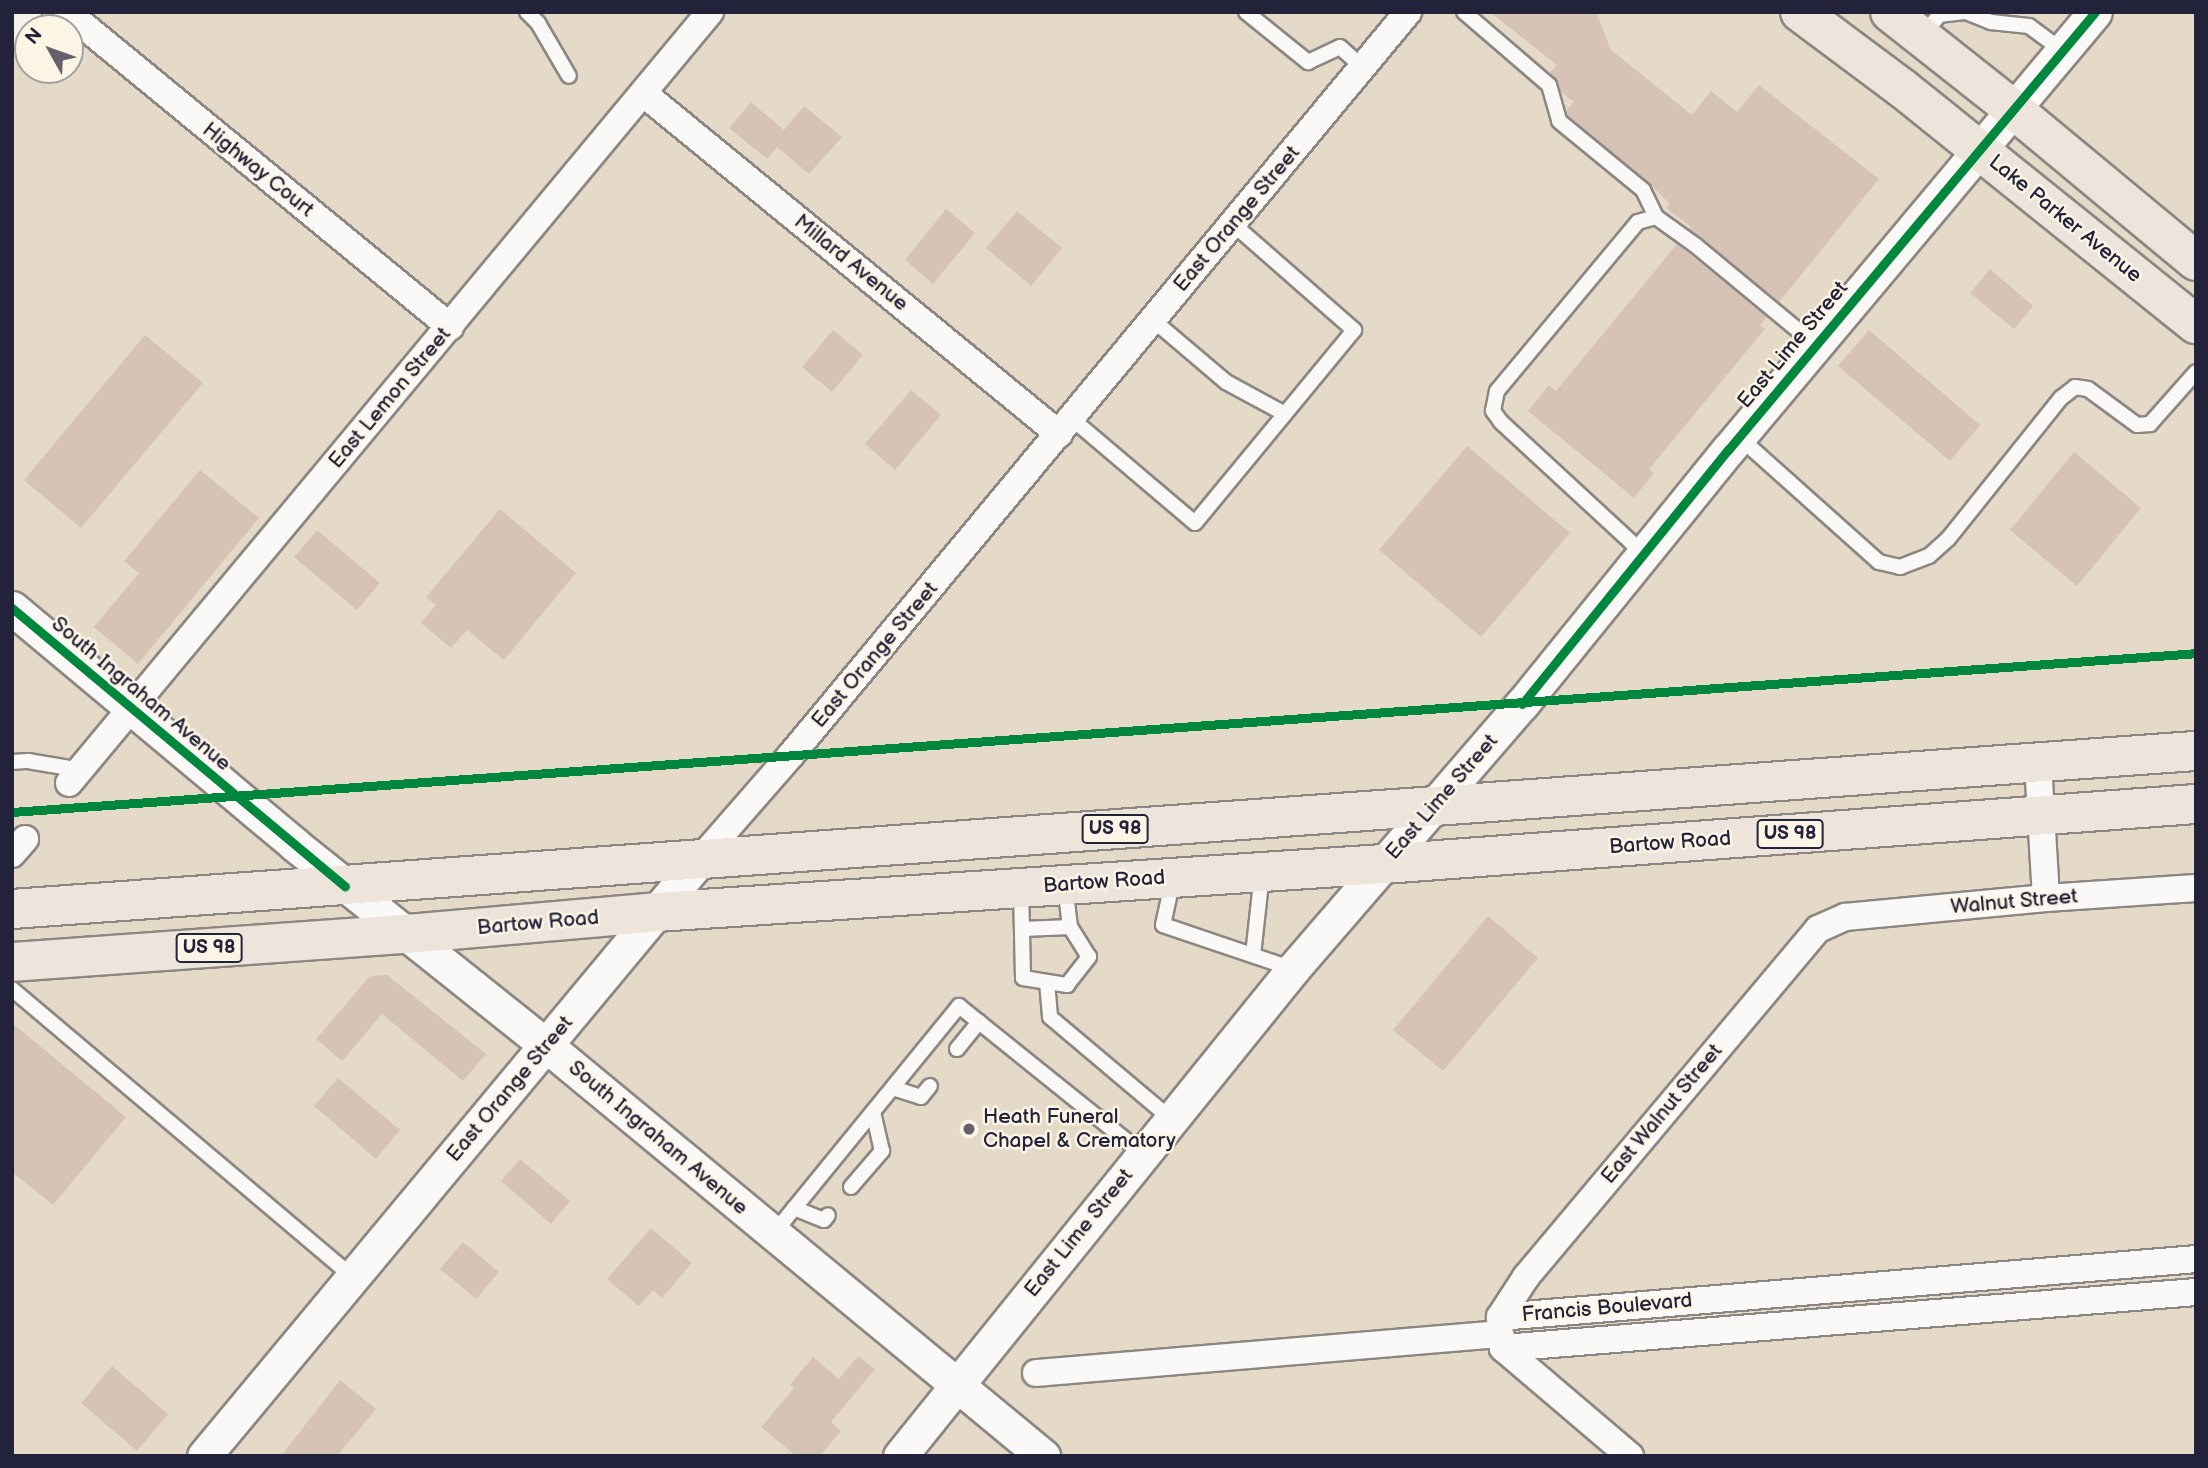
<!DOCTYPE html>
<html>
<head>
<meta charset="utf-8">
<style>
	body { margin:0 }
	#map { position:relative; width:2208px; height:1468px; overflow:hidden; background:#e4dac7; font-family:"Balsamiq Sans",sans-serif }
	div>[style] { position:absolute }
	.building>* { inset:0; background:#d7c3b6 }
	.roads { filter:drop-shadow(2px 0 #8c8782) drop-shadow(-2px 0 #8c8782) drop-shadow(0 2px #8c8782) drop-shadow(0 -2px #8c8782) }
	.service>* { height:14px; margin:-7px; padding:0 7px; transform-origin:7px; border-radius:7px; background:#fbf9f7 }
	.minor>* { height:26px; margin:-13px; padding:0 13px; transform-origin:13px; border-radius:13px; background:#fbf9f7 }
	.tertiary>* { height:33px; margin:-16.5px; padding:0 16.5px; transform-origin:16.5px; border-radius:16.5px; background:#fbf9f7 }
	.secondary>* { height:38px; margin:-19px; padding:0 19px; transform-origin:19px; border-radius:19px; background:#f5f1ec }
	.primary>* { height:38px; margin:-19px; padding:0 19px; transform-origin:19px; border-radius:19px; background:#ede4db }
	.rail>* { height:8px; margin-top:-4px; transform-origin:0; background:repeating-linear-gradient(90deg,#fcf5e5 0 16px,#b3b1b2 0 32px); box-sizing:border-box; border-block:2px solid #b3b1b2 }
	.cycleway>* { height:9px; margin:-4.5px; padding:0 4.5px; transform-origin:4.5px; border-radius:4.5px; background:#00873e }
	.dots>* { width:19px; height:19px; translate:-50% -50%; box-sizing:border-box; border:4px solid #fcf5e5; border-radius:50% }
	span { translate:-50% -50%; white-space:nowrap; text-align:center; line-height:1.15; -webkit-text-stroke:5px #fcf5e5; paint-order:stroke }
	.shield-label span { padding:2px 5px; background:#fcf5e5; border:2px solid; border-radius:5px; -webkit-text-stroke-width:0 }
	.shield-label { font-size:19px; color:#22223b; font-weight:700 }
	.street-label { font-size:21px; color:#22223b }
	.poi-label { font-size:21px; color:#22223b }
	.left { translate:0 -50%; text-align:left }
	.frame { position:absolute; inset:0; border:14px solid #22223b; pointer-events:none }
	.north { position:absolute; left:14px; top:14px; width:70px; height:70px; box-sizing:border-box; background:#fcf5e5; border:2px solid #a5a1a1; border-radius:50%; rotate:310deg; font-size:19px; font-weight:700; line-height:28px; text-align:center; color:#22223b }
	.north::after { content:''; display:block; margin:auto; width:24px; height:32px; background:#66626c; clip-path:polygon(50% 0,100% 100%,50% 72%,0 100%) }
</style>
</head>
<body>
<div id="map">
	<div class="building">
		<i style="clip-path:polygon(1490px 12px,1596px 12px,1611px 50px,1692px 115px,1711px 91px,1737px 112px,1759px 85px,1879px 179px,1779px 302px,1689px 229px,1691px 227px,1666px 208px,1670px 204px,1649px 183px,1567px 116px,1566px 111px,1574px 102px,1561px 92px,1558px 82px,1550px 73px,1557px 65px)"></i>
		<i style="clip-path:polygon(751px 102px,784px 130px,804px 106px,842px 137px,809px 174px,777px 147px,767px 159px,729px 128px)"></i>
		<i style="clip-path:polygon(946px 209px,975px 233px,933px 284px,905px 260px)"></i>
		<i style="clip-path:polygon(1017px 211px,1062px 248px,1031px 286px,986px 248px)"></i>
		<i style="clip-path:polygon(1677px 244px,1767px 317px,1760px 325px,1765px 329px,1649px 469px,1654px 473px,1634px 498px,1528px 411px,1549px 385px,1556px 391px)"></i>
		<i style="clip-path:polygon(1990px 269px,2033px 306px,2014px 329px,1970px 293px)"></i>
		<i style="clip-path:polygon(833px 330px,863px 355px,832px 392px,802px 367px)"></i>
		<i style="clip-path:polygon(1869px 330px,1980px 425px,1950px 461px,1838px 366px)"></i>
		<i style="clip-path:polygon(145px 335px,203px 383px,81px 528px,24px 480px)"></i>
		<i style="clip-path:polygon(911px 390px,941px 415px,895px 470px,865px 444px)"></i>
		<i style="clip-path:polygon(1467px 446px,1570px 533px,1481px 637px,1379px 550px)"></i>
		<i style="clip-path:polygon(2074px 452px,2141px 508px,2077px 586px,2010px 530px)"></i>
		<i style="clip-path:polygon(200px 470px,259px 518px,138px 664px,94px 627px,139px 573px,124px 561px)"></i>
		<i style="clip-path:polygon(500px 509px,576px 573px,504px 660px,467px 630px,451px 648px,421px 623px,436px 605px,426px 597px)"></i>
		<i style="clip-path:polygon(317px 530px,380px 583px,357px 610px,294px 557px)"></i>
		<i style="clip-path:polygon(1488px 916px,1538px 958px,1443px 1071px,1393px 1030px)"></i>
		<i style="clip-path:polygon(387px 975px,486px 1054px,463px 1081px,382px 1014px,342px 1061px,316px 1039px,370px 976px)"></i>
		<i style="clip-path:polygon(12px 1023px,126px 1117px,53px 1205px,12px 1172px)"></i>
		<i style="clip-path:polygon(338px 1078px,400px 1130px,376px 1159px,314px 1106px)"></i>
		<i style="clip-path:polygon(520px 1159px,570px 1201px,551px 1224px,501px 1181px)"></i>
		<i style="clip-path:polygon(651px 1228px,692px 1263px,662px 1298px,653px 1290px,639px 1306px,607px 1279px)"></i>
		<i style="clip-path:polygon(463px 1242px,499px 1272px,476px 1299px,440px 1269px)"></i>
		<i style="clip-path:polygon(858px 1356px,875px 1369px,831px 1422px,841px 1431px,820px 1456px,796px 1456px,761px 1427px,794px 1388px,790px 1385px,813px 1357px,839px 1379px)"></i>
		<i style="clip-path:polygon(112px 1366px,168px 1414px,137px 1451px,81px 1403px)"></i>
		<i style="clip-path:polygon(340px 1380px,376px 1409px,337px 1456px,281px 1456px)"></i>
	</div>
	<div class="roads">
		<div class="service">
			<i style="left:527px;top:12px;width:16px;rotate:45deg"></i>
			<i style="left:538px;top:23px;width:61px;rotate:59.7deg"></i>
			<i style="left:1246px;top:12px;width:80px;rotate:38.9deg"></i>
			<i style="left:1308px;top:62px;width:35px;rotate:-25deg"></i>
			<i style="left:1340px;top:47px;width:30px;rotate:42deg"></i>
			<i style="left:1464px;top:12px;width:112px;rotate:40.7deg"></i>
			<i style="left:1549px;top:85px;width:37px;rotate:74deg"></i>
			<i style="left:1559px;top:121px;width:109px;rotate:39.4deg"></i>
			<i style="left:1643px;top:190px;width:30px;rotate:64deg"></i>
			<i style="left:1966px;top:12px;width:27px;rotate:22deg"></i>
			<i style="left:1991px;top:22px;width:38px;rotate:6deg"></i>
			<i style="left:2029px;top:26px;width:42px;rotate:36.3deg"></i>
			<i style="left:1923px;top:35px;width:26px;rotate:-51deg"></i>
			<i style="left:1939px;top:15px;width:25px;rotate:-7deg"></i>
			<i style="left:1153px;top:320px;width:96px;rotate:40.3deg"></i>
			<i style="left:1226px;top:382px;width:67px;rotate:28.5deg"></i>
			<i style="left:1071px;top:418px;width:162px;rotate:40.3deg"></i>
			<i style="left:1195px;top:523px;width:250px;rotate:-50.5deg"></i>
			<i style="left:1354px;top:330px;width:161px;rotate:-138.8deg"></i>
			<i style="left:1739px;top:437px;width:188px;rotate:41.8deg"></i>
			<i style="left:1879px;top:562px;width:22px;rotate:13deg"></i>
			<i style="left:1900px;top:567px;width:31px;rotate:-21deg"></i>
			<i style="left:1929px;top:556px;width:25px;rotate:-42deg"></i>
			<i style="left:1948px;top:539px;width:181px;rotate:-51.3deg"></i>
			<i style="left:2061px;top:398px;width:18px;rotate:-38deg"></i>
			<i style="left:2075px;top:387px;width:13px;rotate:9deg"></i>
			<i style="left:2088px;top:389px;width:61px;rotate:36.3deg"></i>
			<i style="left:2137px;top:425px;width:13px;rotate:-4deg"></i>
			<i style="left:2150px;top:424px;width:69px;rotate:-48.5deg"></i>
			<i style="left:1644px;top:554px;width:195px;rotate:-137.3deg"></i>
			<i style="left:1501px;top:422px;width:14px;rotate:-126deg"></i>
			<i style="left:1493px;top:411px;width:20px;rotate:-79deg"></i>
			<i style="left:1497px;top:391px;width:220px;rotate:-50.2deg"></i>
			<i style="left:1638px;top:222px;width:19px;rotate:-16deg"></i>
			<i style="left:1656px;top:217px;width:48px;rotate:35.7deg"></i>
			<i style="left:1695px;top:245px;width:157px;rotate:39.6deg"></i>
			<i style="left:12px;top:762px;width:16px;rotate:-4deg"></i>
			<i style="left:28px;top:761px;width:54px;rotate:9.6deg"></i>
			<i style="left:1173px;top:879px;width:47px;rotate:102.3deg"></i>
			<i style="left:1163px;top:925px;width:137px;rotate:18.7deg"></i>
			<i style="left:1021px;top:889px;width:89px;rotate:88.7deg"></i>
			<i style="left:1023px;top:978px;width:45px;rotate:9deg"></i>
			<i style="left:1067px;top:985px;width:36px;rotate:-52deg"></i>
			<i style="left:1089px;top:957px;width:36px;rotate:-122deg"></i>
			<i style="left:1070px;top:927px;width:42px;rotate:-96.8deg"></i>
			<i style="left:1023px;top:929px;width:47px;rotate:-2.4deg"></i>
			<i style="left:1253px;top:955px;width:82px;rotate:-83.7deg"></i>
			<i style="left:1047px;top:982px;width:35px;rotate:85deg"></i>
			<i style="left:1050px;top:1017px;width:158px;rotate:40.1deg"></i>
			<i style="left:12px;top:989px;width:446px;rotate:40.2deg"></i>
			<i style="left:957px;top:1049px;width:35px;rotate:-51deg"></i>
			<i style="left:893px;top:1088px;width:29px;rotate:18deg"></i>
			<i style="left:921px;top:1097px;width:14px;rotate:-51deg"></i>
			<i style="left:851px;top:1187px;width:48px;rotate:-49.3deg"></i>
			<i style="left:882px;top:1151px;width:40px;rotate:-103deg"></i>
			<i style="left:794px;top:1208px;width:32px;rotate:22deg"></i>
			<i style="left:824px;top:1220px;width:6px;rotate:-51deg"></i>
			<i style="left:774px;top:1233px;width:293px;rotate:-50.8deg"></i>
			<i style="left:959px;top:1006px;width:236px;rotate:38.8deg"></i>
		</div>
		<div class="minor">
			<i style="left:67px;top:12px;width:496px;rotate:39.4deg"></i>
			<i style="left:643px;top:93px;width:538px;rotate:39.34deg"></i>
			<i style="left:2038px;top:763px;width:135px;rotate:86.6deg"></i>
			<i style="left:69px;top:783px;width:1003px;rotate:-50.26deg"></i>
			<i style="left:12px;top:854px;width:20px;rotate:-49deg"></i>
			<i style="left:702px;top:857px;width:135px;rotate:-48.9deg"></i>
			<i style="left:791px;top:755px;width:966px;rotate:-50.29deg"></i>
			<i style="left:1500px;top:1317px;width:48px;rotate:-57deg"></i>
			<i style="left:1526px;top:1277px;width:454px;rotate:-50deg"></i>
			<i style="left:1818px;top:929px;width:30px;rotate:-24deg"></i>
			<i style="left:1845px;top:917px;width:202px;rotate:-5.4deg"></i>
			<i style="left:2046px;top:898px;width:150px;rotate:-3.8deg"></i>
			<i style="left:1500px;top:1317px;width:698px;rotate:-4.76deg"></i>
			<i style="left:1501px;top:1338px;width:10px;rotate:79deg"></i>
			<i style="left:1503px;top:1348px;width:167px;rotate:40.4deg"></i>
			<i style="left:1503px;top:1348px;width:695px;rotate:-4.62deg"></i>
			<i style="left:1036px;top:1373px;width:466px;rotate:-4.8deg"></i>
		</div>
		<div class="tertiary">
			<i style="left:12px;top:608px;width:369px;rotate:39.9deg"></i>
			<i style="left:295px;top:845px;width:322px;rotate:38.6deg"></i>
			<i style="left:547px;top:1046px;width:644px;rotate:39.58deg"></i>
			<i style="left:204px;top:1456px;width:779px;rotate:-50.26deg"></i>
			<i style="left:900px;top:1456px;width:626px;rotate:-51.1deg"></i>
			<i style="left:1293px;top:969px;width:350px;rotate:-49.2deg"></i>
			<i style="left:1522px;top:704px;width:327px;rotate:-51deg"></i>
			<i style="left:1728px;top:450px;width:571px;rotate:-50.04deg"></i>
		</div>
		<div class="secondary">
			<i style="left:12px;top:28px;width:19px;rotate:-58deg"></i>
		</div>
		<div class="primary">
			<i style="left:1800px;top:12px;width:127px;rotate:36.7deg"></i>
			<i style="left:1902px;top:88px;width:377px;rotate:38.8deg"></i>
			<i style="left:1890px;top:12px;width:158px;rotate:38.3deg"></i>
			<i style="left:2014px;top:110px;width:236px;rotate:39.7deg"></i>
			<i style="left:12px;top:909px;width:2190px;rotate:-4.14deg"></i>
			<i style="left:12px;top:962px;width:396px;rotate:-4.1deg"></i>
			<i style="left:407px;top:934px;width:251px;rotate:-5deg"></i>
			<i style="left:657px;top:912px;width:729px;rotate:-3.78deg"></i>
			<i style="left:1384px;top:864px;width:814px;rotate:-4.23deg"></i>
		</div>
	</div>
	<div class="rail">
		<i style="left:12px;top:812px;width:2190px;rotate:-4.16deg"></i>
	</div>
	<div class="cycleway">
		<i style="left:12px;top:608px;width:434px;rotate:39.9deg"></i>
		<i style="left:1522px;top:704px;width:327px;rotate:-51deg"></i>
		<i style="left:1728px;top:450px;width:571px;rotate:-50.04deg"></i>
		<i style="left:12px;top:812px;width:2190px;rotate:-4.16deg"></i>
	</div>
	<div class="dots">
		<i style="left:969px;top:1129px;background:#66626c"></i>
	</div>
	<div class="shield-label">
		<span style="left:1115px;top:829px">US 98</span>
		<span style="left:1790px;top:834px">US 98</span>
		<span style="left:209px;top:948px">US 98</span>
	</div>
	<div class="street-label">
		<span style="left:258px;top:170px;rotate:39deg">Highway Court</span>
		<span style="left:1237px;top:219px;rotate:-50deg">East Orange Street</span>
		<span style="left:2065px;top:219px;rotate:39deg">Lake Parker Avenue</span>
		<span style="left:851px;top:263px;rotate:39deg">Millard Avenue</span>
		<span style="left:1793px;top:345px;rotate:-50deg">East Lime Street</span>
		<span style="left:390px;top:398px;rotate:-50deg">East Lemon Street</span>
		<span style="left:875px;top:655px;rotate:-50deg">East Orange Street</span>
		<span style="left:141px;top:694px;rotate:40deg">South Ingraham Avenue</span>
		<span style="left:1442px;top:797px;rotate:-49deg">East Lime Street</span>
		<span style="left:1670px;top:843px;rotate:-4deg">Bartow Road</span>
		<span style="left:1104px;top:882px;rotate:-4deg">Bartow Road</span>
		<span style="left:2014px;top:902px;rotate:-5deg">Walnut Street</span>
		<span style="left:538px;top:923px;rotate:-5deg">Bartow Road</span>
		<span style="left:510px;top:1089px;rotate:-50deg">East Orange Street</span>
		<span style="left:1662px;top:1114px;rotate:-50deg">East Walnut Street</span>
		<span style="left:658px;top:1138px;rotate:40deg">South Ingraham Avenue</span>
		<span style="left:1079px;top:1233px;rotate:-51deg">East Lime Street</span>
		<span style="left:1607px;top:1308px;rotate:-5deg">Francis Boulevard</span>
	</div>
	<div class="poi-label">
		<span class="left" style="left:983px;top:1129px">Heath Funeral<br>Chapel &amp; Crematory</span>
	</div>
	<div class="frame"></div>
	<div class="north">N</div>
</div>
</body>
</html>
